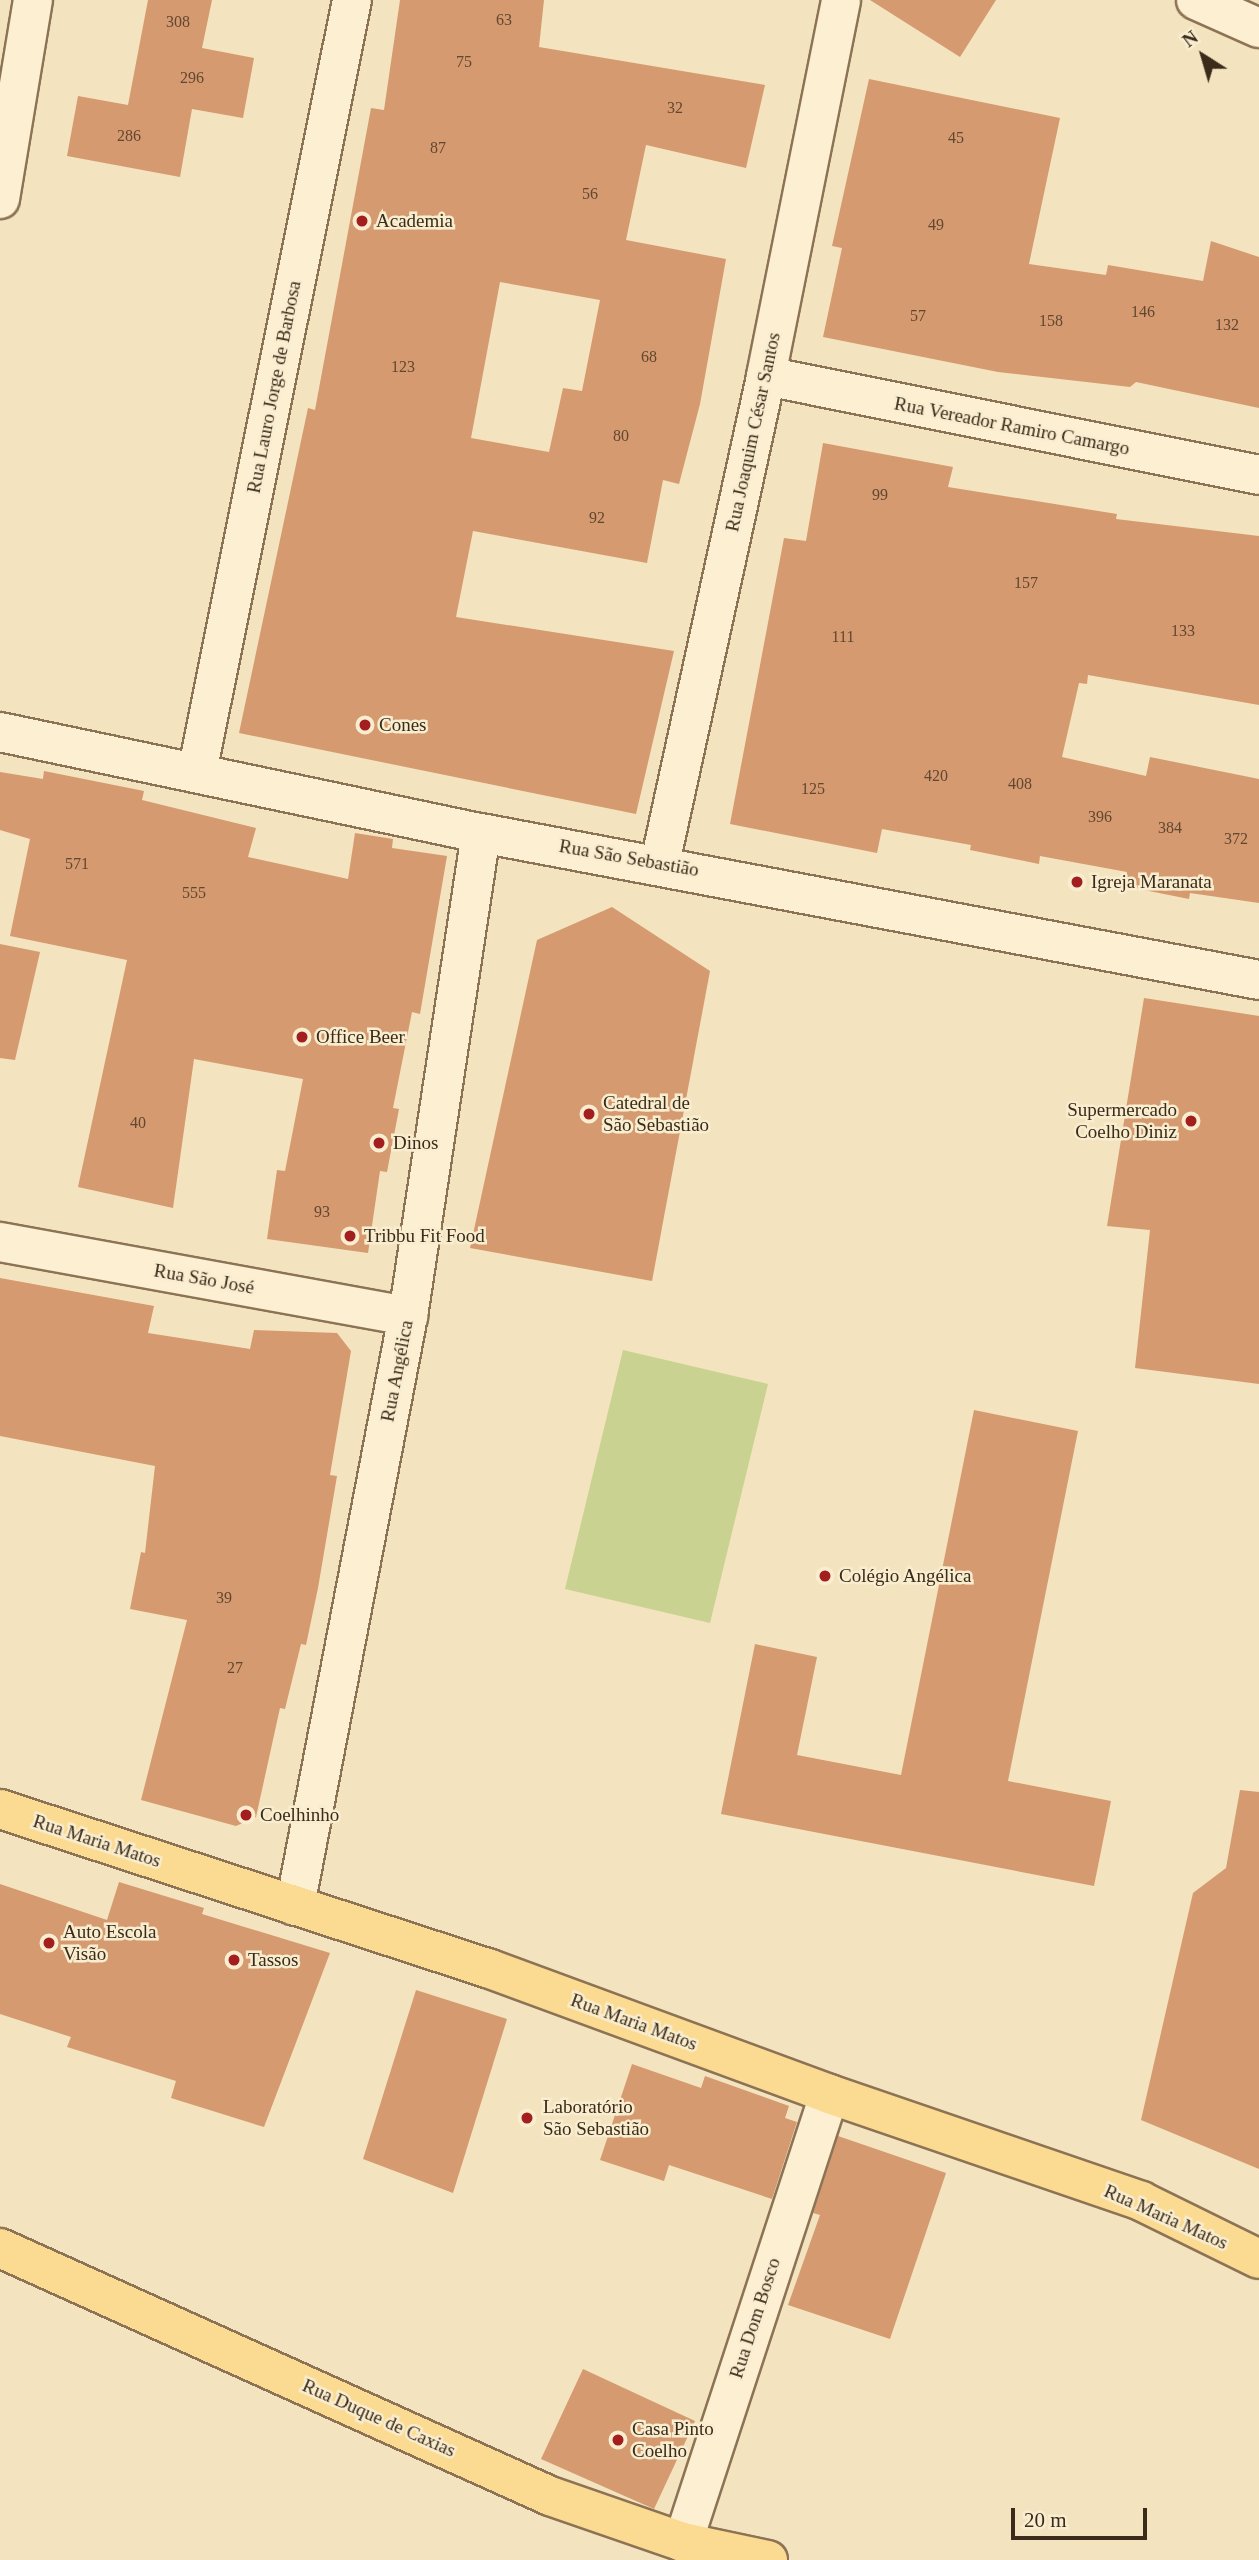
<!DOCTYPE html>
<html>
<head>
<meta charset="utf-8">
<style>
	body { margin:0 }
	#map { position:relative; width:1259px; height:2560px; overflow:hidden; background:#f3e3be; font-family:"Times New Roman",serif }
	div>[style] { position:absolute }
	.green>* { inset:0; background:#cad291 }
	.building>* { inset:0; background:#d59a70 }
	.roads { filter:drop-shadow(2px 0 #8d7355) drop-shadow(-2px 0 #8d7355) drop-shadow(0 2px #8d7355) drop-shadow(0 -2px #8d7355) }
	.minor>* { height:38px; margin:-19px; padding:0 19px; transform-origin:19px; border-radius:19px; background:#fdf0d2 }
	.major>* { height:38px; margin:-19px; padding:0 19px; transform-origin:19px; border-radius:19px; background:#fbda91 }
	.dots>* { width:19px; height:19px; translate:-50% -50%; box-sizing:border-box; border:4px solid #f9edcf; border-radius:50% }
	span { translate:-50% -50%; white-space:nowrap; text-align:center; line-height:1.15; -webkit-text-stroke:5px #f9edcf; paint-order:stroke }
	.number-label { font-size:16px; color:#624730 }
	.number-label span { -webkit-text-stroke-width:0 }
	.poi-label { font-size:19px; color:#3b2b1b }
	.left { translate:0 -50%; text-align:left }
	.right { translate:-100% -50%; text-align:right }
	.street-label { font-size:19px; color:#3b2b1b }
	.north { position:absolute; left:1168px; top:21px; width:70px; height:70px; -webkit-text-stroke:5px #f9edcf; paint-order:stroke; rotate:323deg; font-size:19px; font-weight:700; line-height:28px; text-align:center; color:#3b2b1b }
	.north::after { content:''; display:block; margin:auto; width:24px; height:32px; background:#3b2b1b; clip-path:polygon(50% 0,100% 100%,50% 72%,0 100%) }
	.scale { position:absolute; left:1011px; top:2508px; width:136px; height:32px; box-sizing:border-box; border:4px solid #3b2b1b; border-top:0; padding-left:9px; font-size:21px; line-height:24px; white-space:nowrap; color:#3b2b1b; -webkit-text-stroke:5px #f9edcf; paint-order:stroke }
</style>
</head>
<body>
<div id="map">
	<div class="green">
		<i style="clip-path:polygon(623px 1350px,768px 1384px,710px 1623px,565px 1589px)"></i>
	</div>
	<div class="building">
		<i style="clip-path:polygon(148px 0,212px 0,202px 48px,254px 58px,243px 118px,192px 109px,180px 177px,67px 156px,78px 96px,128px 105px)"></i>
		<i style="clip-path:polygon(evenodd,400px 0,544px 0,539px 47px,765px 85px,746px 168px,646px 145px,626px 240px,726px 259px,700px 404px,679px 484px,663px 480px,647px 563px,473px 531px,456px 617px,674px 651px,636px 814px,239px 733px,308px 408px,315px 410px,371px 108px,384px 110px,400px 0,500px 282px,600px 300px,582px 391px,563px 388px,549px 452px,471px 438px,500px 282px)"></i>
		<i style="clip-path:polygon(870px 0,996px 0,960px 57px)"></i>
		<i style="clip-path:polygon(869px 79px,1060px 118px,1029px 264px,1106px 275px,1108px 265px,1203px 281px,1211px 241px,1259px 257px,1259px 408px,1136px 382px,1130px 387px,998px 372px,823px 337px,842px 248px,832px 246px)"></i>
		<i style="clip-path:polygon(823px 443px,953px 467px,948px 487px,1117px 514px,1116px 519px,1259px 536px,1259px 705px,1088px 675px,1087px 684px,1079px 683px,1062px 757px,1146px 776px,1150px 757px,1259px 779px,1259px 903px,1190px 893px,1189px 899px,1124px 886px,1127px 872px,1040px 856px,1039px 864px,970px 850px,971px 845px,882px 829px,877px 853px,730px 824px,784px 538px,806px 541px)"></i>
		<i style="clip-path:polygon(44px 771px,144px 791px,142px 800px,256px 828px,248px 857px,348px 879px,355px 833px,393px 839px,392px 848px,447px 856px,420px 1014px,412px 1012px,393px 1108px,399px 1109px,387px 1172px,380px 1171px,368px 1253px,267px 1239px,277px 1170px,285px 1171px,303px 1079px,194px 1059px,173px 1208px,78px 1187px,127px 960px,10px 936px,30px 839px,0 830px,0 772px,43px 779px)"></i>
		<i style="clip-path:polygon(612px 907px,710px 971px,652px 1281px,470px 1248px,537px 940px)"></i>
		<i style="clip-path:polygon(0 944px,40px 952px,15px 1060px,0 1058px)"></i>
		<i style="clip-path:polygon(1144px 998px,1259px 1016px,1259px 1384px,1135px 1368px,1150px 1230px,1107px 1226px)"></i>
		<i style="clip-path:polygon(0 1278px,154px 1306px,148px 1333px,250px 1349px,254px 1330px,337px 1333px,351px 1351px,330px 1475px,337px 1476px,318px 1588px,306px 1645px,301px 1644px,285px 1709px,280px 1708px,256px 1817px,236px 1826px,141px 1800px,187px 1620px,130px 1609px,141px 1552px,145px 1553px,155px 1466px,0 1436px)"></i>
		<i style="clip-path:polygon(974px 1410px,1078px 1431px,1008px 1781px,1111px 1801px,1094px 1886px,721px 1814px,755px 1644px,817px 1657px,797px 1755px,901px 1775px)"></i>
		<i style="clip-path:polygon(1240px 1790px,1259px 1792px,1259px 2169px,1141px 2120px,1193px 1893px,1226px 1868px)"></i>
		<i style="clip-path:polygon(119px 1882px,204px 1908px,202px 1914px,330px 1953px,264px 2127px,171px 2098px,176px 2081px,67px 2047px,71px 2037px,0 2014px,0 1884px,107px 1920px)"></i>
		<i style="clip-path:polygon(416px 1990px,507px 2019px,453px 2193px,363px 2159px)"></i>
		<i style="clip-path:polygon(632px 2064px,701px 2088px,705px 2076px,789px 2106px,785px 2118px,797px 2122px,772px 2199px,669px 2165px,664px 2181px,600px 2160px)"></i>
		<i style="clip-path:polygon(838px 2136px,946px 2173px,890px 2339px,788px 2305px,820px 2215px,813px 2213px)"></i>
		<i style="clip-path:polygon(583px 2369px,695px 2421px,654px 2509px,541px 2459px)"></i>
	</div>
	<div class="roads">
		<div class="minor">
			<i style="left:1196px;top:0;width:69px;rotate:24deg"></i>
			<i style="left:0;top:199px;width:202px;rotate:-80.6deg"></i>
			<i style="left:766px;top:376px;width:503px;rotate:11.35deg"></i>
			<i style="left:0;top:732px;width:491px;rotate:11.9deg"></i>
			<i style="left:481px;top:833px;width:792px;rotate:10.7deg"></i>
			<i style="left:197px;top:773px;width:788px;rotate:-78.66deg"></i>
			<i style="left:660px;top:863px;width:498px;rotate:-77.7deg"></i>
			<i style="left:766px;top:376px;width:383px;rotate:-78.7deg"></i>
			<i style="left:0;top:1242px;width:415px;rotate:10.3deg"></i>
			<i style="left:295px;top:1906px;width:601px;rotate:-79.16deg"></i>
			<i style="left:408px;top:1316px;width:488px;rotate:-81.4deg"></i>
			<i style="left:683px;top:2542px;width:471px;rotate:-71.9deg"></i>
		</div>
		<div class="major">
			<i style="left:0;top:1809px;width:515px;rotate:18.08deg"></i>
			<i style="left:490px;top:1969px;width:361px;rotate:20.2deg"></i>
			<i style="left:829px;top:2094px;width:330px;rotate:18.9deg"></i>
			<i style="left:1141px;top:2201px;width:131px;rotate:26.2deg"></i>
			<i style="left:0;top:2248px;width:603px;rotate:24.27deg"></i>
			<i style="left:550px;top:2496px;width:141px;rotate:19.1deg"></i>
			<i style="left:683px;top:2542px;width:87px;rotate:12deg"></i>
		</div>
	</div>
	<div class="dots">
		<i style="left:362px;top:221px;background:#a31e1e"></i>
		<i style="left:365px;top:725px;background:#a31e1e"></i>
		<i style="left:1077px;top:882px;background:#a31e1e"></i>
		<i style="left:302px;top:1037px;background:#a31e1e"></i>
		<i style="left:589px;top:1114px;background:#a31e1e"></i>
		<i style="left:1191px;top:1121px;background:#a31e1e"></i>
		<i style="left:379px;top:1143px;background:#a31e1e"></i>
		<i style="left:350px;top:1236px;background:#a31e1e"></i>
		<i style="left:825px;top:1576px;background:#a31e1e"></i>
		<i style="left:246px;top:1815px;background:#a31e1e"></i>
		<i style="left:49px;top:1943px;background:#a31e1e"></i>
		<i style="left:234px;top:1960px;background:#a31e1e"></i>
		<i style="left:527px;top:2118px;background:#a31e1e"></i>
		<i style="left:618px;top:2440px;background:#a31e1e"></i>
	</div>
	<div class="number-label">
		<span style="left:504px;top:20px">63</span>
		<span style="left:178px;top:22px">308</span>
		<span style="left:464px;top:62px">75</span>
		<span style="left:192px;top:78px">296</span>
		<span style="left:675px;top:108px">32</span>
		<span style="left:129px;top:136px">286</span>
		<span style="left:956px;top:138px">45</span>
		<span style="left:438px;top:148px">87</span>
		<span style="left:590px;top:194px">56</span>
		<span style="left:936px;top:225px">49</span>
		<span style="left:1143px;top:312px">146</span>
		<span style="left:918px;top:316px">57</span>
		<span style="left:1051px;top:321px">158</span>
		<span style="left:1227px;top:325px">132</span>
		<span style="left:649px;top:357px">68</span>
		<span style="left:403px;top:367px">123</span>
		<span style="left:621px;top:436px">80</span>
		<span style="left:880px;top:495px">99</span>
		<span style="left:597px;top:518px">92</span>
		<span style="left:1026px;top:583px">157</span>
		<span style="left:1183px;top:631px">133</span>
		<span style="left:843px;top:637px">111</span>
		<span style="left:936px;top:776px">420</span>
		<span style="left:1020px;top:784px">408</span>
		<span style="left:813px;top:789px">125</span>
		<span style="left:1100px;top:817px">396</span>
		<span style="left:1170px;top:828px">384</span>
		<span style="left:1236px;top:839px">372</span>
		<span style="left:77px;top:864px">571</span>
		<span style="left:194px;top:893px">555</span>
		<span style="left:138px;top:1123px">40</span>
		<span style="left:322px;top:1212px">93</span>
		<span style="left:224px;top:1598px">39</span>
		<span style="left:235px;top:1668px">27</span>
	</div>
	<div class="poi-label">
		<span class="left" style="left:376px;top:221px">Academia</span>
		<span class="left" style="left:379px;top:725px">Cones</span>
		<span class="left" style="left:1091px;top:882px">Igreja Maranata</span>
		<span class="left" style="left:316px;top:1037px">Office Beer</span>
		<span class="left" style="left:603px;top:1114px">Catedral de<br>São Sebastião</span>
		<span class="right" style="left:1177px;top:1121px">Supermercado<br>Coelho Diniz</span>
		<span class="left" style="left:393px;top:1143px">Dinos</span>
		<span class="left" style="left:364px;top:1236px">Tribbu Fit Food</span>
		<span class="left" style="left:839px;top:1576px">Colégio Angélica</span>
		<span class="left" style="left:260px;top:1815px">Coelhinho</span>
		<span class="left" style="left:63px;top:1943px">Auto Escola<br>Visão</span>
		<span class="left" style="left:248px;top:1960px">Tassos</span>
		<span class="left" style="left:543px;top:2118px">Laboratório<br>São Sebastião</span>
		<span class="left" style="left:632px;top:2440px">Casa Pinto<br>Coelho</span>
	</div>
	<div class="street-label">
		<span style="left:274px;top:387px;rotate:-79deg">Rua Lauro Jorge de Barbosa</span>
		<span style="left:1012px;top:426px;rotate:11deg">Rua Vereador Ramiro Camargo</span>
		<span style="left:753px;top:432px;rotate:-78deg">Rua Joaquim César Santos</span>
		<span style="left:629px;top:858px;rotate:10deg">Rua São Sebastião</span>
		<span style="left:204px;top:1279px;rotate:10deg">Rua São José</span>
		<span style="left:397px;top:1371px;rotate:-79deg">Rua Angélica</span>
		<span style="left:97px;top:1841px;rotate:18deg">Rua Maria Matos</span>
		<span style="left:634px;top:2022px;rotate:20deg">Rua Maria Matos</span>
		<span style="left:1166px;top:2217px;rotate:24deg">Rua Maria Matos</span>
		<span style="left:755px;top:2318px;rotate:-72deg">Rua Dom Bosco</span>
		<span style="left:379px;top:2418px;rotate:24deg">Rua Duque de Caxias</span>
	</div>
	<div class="north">N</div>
	<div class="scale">20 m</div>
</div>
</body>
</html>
